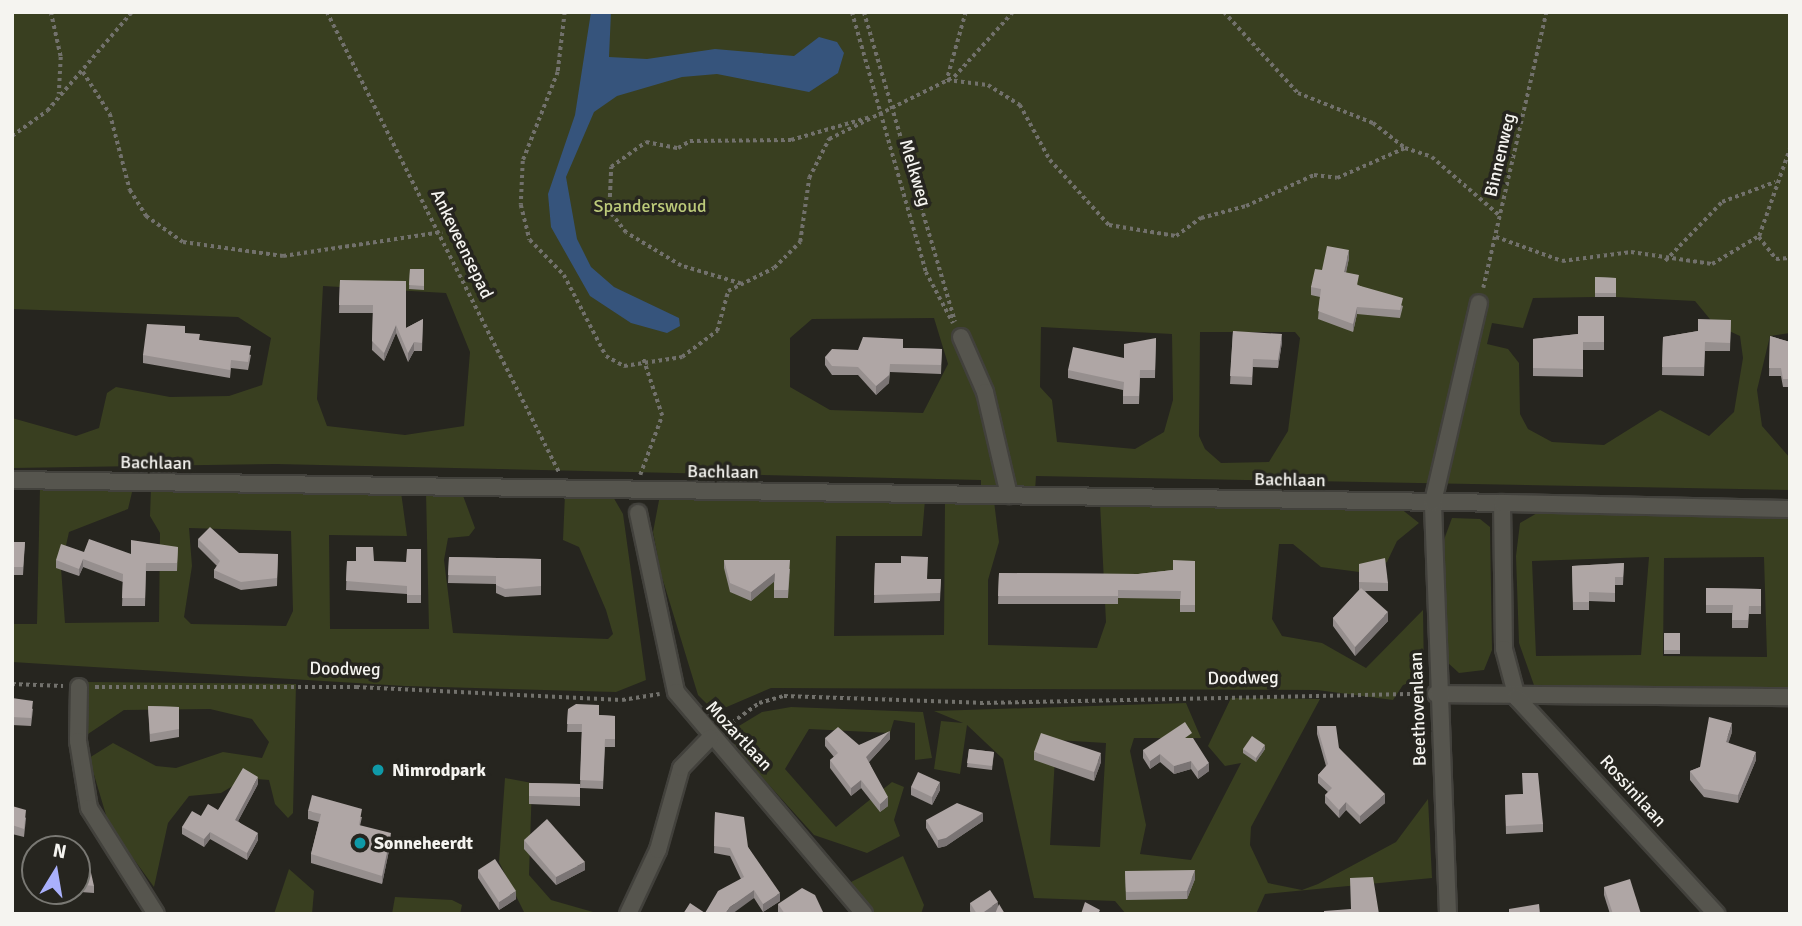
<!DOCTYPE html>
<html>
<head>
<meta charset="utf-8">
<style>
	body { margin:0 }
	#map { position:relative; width:1802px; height:926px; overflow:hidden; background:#26251f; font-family:Signika,sans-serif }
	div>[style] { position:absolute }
	.green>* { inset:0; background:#393f20 }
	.water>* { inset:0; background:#36547c }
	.path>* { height:3.5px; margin-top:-1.75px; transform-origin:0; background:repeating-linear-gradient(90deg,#72716c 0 3.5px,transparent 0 7px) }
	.roads { filter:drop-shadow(2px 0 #42413c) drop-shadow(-2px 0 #42413c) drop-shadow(0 2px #42413c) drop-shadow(0 -2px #42413c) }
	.street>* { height:16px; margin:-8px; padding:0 8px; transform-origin:8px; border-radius:8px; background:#56554e }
	.wall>* { inset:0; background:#968f8e }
	.shaded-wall>* { inset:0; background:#7a7474 }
	.building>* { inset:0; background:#afa6a5 }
	.dots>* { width:19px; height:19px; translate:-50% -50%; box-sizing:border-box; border:4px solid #26251f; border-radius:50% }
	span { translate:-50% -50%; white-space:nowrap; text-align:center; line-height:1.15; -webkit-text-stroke:7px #26251f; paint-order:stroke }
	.street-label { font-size:18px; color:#f5f4f0 }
	.park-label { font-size:18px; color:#bcca7a }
	.poi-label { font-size:18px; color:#f5f4f0; font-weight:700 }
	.left { translate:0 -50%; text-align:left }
	.frame { position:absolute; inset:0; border:14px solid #f5f4f0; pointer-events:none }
	.north { position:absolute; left:21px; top:835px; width:70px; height:70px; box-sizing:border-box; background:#26251f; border:2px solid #797873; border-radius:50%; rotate:11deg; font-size:19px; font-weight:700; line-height:28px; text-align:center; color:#f5f4f0 }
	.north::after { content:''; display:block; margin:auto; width:24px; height:32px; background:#a9b0fc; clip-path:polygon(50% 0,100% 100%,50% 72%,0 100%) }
</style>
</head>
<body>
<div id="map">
	<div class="green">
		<i style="clip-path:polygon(evenodd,12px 12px,1790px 12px,1790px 333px,1770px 336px,1757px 390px,1762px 426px,1790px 458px,1790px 490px,1036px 476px,1035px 491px,981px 491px,981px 480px,276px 464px,12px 468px,12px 418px,76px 436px,99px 428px,107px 393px,116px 387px,170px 397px,229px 396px,262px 385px,271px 338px,238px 317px,12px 309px,12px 12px,1595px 281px,1616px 282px,1616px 297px,1695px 301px,1714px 324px,1740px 336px,1743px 358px,1734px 412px,1709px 436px,1660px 410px,1604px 445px,1552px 442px,1528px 429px,1520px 414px,1519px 363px,1508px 349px,1487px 344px,1492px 323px,1523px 328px,1533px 298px,1595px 297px,1595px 281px,12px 12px,323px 286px,446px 293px,470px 352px,464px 426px,405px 435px,327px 426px,317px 399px,323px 286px,12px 12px,934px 318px,948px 364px,923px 413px,830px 410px,790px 387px,790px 338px,812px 319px,934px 318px,12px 12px,1041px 327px,1172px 334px,1173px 400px,1164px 432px,1135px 449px,1057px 442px,1052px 400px,1040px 387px,1041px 327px,12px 12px,1200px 332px,1295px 332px,1300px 338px,1288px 431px,1269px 462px,1221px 463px,1205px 449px,1199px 436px,1200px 332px)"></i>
		<i style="clip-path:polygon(evenodd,40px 487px,133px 488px,128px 509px,69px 532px,61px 568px,65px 623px,159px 622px,160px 533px,150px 516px,151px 488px,401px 492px,407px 536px,329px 535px,330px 629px,429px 629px,426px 492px,462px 493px,475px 528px,469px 536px,448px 538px,444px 560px,453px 633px,608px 639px,613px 634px,606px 610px,579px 547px,563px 540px,565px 494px,612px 495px,623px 514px,646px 680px,616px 692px,405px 686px,12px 662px,12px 624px,37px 624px,40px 487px,189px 528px,291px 531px,293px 611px,286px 626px,191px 624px,184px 617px,192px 566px,189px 528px)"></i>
		<i style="clip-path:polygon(660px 495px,925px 500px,922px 536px,836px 536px,834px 636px,944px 635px,945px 500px,994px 501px,999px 542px,988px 580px,988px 645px,1097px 648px,1106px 622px,1100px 503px,1400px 508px,1419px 523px,1397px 541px,1387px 562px,1367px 573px,1321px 567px,1293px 544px,1279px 544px,1272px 619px,1282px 636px,1322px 643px,1366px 668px,1423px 610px,1424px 678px,1403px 685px,1393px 700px,1317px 690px,771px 688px,715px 712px,698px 695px,661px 574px,653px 532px)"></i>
		<i style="clip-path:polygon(evenodd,1549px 506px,1790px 517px,1790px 691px,1535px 688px,1519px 643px,1516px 556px,1520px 523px,1549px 506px,1649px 557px,1641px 655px,1536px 656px,1532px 561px,1649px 557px,1549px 506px,1764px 557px,1767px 657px,1663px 656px,1664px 558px,1764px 557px)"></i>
		<i style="clip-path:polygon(1452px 518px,1480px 519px,1490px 527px,1492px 650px,1484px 670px,1459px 673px,1447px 662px,1442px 545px)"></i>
		<i style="clip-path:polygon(85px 682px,296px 684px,293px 813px,288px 818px,275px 804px,269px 780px,246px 778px,221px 793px,189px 796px,168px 823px,154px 887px,109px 825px,89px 758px,113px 743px,156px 766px,176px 768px,223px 752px,262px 758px,269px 742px,252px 719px,210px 709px,124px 710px,88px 734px)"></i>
		<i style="clip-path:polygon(evenodd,1231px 698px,1320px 699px,1251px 827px,1250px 845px,1268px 883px,1302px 890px,1318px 884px,1396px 842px,1428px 799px,1432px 878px,1265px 894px,1256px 914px,1126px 914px,1115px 901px,1034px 898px,1003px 759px,967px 725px,960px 774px,934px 769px,941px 721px,963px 723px,934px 711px,1186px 703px,1201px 738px,1134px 738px,1130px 751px,1146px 825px,1140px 854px,1191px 860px,1241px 763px,1225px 766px,1208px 746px,1231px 698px,1056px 740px,1106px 743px,1100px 847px,1050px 845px,1056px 740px)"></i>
		<i style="clip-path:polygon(791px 707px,923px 712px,932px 758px,915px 760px,915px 723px,894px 720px,890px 733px,809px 729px,785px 769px,836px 827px,892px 782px,904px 787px,894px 820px,900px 836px,867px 853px,814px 835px,724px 735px,762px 712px)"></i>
		<i style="clip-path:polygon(505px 778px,532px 783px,529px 875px,551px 900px,600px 914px,525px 914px,499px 862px)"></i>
		<i style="clip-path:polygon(903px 856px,924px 905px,921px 914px,875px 914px,851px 882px)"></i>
		<i style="clip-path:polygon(289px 869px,314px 891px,312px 914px,274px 914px)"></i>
		<i style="clip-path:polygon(395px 897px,452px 900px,462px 905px,460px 914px,392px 914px)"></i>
	</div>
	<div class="water">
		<i style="clip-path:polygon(591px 12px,611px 12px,609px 57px,647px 59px,715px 49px,794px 56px,819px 37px,837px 42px,844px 53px,838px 73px,809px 92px,717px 74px,682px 77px,617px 96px,594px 112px,566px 177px,577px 239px,591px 267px,614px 287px,679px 318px,680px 326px,667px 333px,631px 323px,590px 296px,551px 227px,548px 194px,575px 115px)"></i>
	</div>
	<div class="path">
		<i style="left:51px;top:12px;width:46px;rotate:77.5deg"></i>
		<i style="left:61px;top:57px;width:37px;rotate:93deg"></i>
		<i style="left:327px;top:12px;width:515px;rotate:63.24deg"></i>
		<i style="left:565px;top:12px;width:60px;rotate:96.7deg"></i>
		<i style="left:558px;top:72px;width:96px;rotate:111.5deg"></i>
		<i style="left:523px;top:161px;width:44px;rotate:92.6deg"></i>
		<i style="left:521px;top:205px;width:36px;rotate:76deg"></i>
		<i style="left:530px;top:240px;width:49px;rotate:45.8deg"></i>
		<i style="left:564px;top:275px;width:91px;rotate:62.6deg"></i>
		<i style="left:606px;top:356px;width:21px;rotate:29deg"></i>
		<i style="left:624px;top:366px;width:59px;rotate:-8.8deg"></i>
		<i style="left:682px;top:357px;width:44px;rotate:-36.6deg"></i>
		<i style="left:717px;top:331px;width:41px;rotate:-74.6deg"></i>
		<i style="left:728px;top:291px;width:51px;rotate:-26.6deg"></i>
		<i style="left:774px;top:268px;width:37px;rotate:-45deg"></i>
		<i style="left:800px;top:242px;width:65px;rotate:-82deg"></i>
		<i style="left:809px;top:178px;width:44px;rotate:-62.9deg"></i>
		<i style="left:829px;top:139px;width:140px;rotate:-26.4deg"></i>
		<i style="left:954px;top:77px;width:88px;rotate:-47.8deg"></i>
		<i style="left:852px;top:12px;width:270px;rotate:74.1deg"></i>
		<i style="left:926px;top:272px;width:58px;rotate:62.1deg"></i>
		<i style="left:864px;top:12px;width:323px;rotate:73.6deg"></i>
		<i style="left:966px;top:12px;width:71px;rotate:105.6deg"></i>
		<i style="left:947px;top:80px;width:41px;rotate:7deg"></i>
		<i style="left:988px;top:85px;width:38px;rotate:32deg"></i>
		<i style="left:1020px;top:105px;width:63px;rotate:61.4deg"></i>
		<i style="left:1050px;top:160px;width:88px;rotate:47.8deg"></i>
		<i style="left:1109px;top:225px;width:68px;rotate:9.3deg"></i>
		<i style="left:1176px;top:236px;width:31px;rotate:-36deg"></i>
		<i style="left:1201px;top:218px;width:47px;rotate:-14.9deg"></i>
		<i style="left:1246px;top:206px;width:75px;rotate:-24.5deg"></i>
		<i style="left:1314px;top:175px;width:23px;rotate:7deg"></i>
		<i style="left:1337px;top:178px;width:74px;rotate:-23.8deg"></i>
		<i style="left:1224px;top:12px;width:110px;rotate:47.6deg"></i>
		<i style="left:1298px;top:93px;width:81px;rotate:21.8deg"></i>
		<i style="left:1373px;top:123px;width:41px;rotate:38deg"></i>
		<i style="left:1405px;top:148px;width:28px;rotate:18deg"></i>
		<i style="left:1432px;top:157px;width:90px;rotate:40.9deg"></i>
		<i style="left:83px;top:72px;width:50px;rotate:57.3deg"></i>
		<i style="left:110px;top:114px;width:79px;rotate:75.3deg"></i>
		<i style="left:130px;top:190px;width:31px;rotate:58deg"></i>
		<i style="left:146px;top:216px;width:45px;rotate:35.1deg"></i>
		<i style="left:183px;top:242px;width:101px;rotate:8deg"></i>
		<i style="left:283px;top:256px;width:161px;rotate:-8.6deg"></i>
		<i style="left:12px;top:136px;width:43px;rotate:-35.5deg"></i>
		<i style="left:47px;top:111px;width:130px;rotate:-49.4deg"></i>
		<i style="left:1496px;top:237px;width:70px;rotate:20deg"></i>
		<i style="left:1562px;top:261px;width:70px;rotate:-7.4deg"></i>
		<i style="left:1631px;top:252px;width:82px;rotate:8.4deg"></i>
		<i style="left:1712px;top:264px;width:55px;rotate:-30.8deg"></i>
		<i style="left:1759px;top:236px;width:93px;rotate:-70.6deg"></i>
		<i style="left:1759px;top:237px;width:28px;rotate:52deg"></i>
		<i style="left:1776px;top:259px;width:14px;rotate:-4deg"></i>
		<i style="left:1665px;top:261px;width:82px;rotate:-46deg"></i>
		<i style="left:1722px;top:202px;width:57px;rotate:-20.7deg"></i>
		<i style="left:741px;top:284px;width:63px;rotate:-163.3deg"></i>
		<i style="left:681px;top:266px;width:64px;rotate:-149deg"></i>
		<i style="left:626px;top:233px;width:28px;rotate:-128deg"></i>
		<i style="left:609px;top:211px;width:44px;rotate:-87.4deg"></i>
		<i style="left:611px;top:167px;width:43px;rotate:-35.5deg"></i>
		<i style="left:646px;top:142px;width:33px;rotate:11deg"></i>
		<i style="left:678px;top:148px;width:14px;rotate:-30deg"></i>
		<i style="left:690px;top:141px;width:101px;rotate:-0.6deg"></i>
		<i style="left:791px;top:140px;width:82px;rotate:-16.2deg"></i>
		<i style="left:1483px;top:288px;width:283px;rotate:-77.1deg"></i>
		<i style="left:640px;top:475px;width:63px;rotate:-69.6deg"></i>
		<i style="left:662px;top:416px;width:60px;rotate:-108.4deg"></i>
		<i style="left:12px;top:684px;width:51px;rotate:2.2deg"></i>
		<i style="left:95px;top:687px;width:261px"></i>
		<i style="left:356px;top:687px;width:266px;rotate:2.8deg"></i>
		<i style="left:622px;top:700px;width:38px;rotate:-9deg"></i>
		<i style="left:726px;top:727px;width:41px;rotate:-36deg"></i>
		<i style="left:759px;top:703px;width:26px;rotate:-16deg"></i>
		<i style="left:784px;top:696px;width:196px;rotate:2deg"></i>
		<i style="left:980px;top:703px;width:440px;rotate:-1.2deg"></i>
	</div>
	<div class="roads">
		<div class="street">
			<i style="left:961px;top:337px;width:60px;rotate:66.4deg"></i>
			<i style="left:985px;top:392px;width:106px;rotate:76.9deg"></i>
			<i style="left:12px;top:480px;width:1490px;rotate:0.88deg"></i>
			<i style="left:1502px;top:503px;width:146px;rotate:89.2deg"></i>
			<i style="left:1504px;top:649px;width:51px;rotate:75.1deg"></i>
			<i style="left:1502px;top:503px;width:288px;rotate:1.2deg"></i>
			<i style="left:638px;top:513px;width:183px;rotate:78deg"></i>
			<i style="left:676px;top:692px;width:291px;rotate:49.7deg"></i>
			<i style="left:79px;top:687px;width:54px;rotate:91.1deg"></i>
			<i style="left:78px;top:741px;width:68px;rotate:80.7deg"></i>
			<i style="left:89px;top:808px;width:125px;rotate:57.7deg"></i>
			<i style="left:1436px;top:694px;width:354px;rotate:0.5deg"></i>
			<i style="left:1517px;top:698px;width:294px;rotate:47.3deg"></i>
			<i style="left:628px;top:914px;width:71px;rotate:-64.9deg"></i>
			<i style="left:658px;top:850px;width:85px;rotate:-74.3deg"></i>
			<i style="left:681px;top:768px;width:42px;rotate:-46deg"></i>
			<i style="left:1448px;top:914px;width:412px;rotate:-92.1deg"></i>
			<i style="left:1433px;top:502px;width:204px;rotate:-77deg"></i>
		</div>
	</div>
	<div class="wall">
		<i style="clip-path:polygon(1349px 258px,1346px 273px,1358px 285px,1403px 306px,1400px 318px,1357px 314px,1353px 332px,1318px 319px,1320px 297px,1311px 295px,1311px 287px,1322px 270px)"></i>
		<i style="clip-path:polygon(410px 269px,424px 269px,424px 290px,409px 289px)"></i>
		<i style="clip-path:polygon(1595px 277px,1616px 278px,1616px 297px,1595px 297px)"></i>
		<i style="clip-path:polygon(340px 280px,406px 328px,423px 319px,422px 351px,414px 351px,408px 362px,396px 333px,384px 361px,372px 350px,373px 313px,339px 313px)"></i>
		<i style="clip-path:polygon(1604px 316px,1604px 350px,1583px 350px,1583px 377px,1533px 376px,1533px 339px,1578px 334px)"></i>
		<i style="clip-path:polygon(1731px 320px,1730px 351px,1705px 351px,1704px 376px,1662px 375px,1663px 337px,1698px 331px)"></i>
		<i style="clip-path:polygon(1233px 331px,1282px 342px,1278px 368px,1253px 367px,1252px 385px,1230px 384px)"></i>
		<i style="clip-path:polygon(185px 333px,200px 340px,251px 355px,248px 370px,231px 368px,230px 378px,143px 363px,143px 355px)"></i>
		<i style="clip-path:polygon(1770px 336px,1790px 342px,1790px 387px,1783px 387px,1781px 376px,1769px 376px)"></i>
		<i style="clip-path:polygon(1156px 338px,1155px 378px,1140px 378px,1139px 404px,1123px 404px,1123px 390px,1068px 378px,1068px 370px,1124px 358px)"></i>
		<i style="clip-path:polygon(903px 348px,942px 349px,941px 374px,890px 372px,889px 383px,876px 395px,858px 375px,832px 375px,825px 365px,825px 357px,858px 350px)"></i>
		<i style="clip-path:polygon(198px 539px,239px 553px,278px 554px,277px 586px,241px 590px,214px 578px,214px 570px,217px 566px,198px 547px)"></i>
		<i style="clip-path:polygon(12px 542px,25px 542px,23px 575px,12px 575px)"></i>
		<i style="clip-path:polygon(178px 547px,177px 571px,146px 571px,145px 606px,122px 606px,123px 582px,83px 567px,79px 576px,56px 568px,56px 560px,84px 552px,131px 554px)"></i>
		<i style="clip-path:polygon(421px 549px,421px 603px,407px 603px,407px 594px,346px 590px,347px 561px,406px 562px)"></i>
		<i style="clip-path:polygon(449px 557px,541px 559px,541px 595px,505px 597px,496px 593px,496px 584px,448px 583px)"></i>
		<i style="clip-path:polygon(724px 560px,790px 569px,788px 598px,774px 598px,774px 581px,751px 601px,730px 592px,724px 568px)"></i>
		<i style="clip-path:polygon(1195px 561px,1195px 612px,1180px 612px,1180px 599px,1118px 598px,1118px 604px,998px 604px,999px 573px,1138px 574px,1173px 570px)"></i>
		<i style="clip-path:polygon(875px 563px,928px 579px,941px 579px,940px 601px,874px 603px)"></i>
		<i style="clip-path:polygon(1624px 563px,1623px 585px,1615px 585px,1615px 602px,1589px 601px,1589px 610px,1573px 610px,1572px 566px)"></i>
		<i style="clip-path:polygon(1359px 564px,1388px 583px,1388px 591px,1365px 591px,1388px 621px,1355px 656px,1333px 626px,1333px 618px,1359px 590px)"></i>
		<i style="clip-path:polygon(1706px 588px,1761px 589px,1761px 614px,1749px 614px,1748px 628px,1732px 628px,1732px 613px,1706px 613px)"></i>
		<i style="clip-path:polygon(1664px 633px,1680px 633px,1680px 654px,1664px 654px)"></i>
		<i style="clip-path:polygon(12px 698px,33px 709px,31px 726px,12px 725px)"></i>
		<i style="clip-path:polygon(148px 706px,179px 707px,179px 737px,150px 742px)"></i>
		<i style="clip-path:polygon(568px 709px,599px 715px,615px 716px,615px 747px,605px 747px,603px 789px,580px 788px,582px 732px,567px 732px)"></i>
		<i style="clip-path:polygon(1317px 726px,1339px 748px,1385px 803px,1360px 824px,1346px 810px,1339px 818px,1325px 803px,1325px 795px,1328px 792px,1318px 783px,1318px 775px,1326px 766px,1317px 734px)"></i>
		<i style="clip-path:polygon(1732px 732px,1728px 743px,1756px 760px,1738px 803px,1704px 797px,1690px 780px,1690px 771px,1700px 767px)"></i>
		<i style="clip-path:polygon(825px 738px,859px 745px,890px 739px,869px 762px,888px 806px,880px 812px,861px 788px,851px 796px,830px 768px,830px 760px,834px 757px,825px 746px)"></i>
		<i style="clip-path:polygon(1192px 738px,1209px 771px,1198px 779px,1191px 769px,1174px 774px,1160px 762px,1150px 769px,1143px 758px,1143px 750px)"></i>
		<i style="clip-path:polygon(969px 749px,994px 752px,992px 770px,967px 767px)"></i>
		<i style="clip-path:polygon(1243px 749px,1265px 749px,1256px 762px,1243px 753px)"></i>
		<i style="clip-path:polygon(1034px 752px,1101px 762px,1094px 781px,1034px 760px)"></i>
		<i style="clip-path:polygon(529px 783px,580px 784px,580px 806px,529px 804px)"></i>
		<i style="clip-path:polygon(258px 784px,238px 821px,258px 840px,247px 860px,210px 839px,204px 847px,182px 834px,182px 827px,201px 816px,218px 810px)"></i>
		<i style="clip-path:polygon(911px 787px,940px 790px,932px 805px,911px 795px)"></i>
		<i style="clip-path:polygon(1522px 794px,1543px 824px,1543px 832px,1506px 834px,1505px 795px)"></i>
		<i style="clip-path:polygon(12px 806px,26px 818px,24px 837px,12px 834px)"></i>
		<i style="clip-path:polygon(308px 811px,362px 817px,360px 826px,391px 841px,382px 884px,311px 863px,311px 854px,319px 822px,308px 819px)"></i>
		<i style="clip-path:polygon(715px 812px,748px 847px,780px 901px,763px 912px,754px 898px,705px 913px,741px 879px,730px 856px,714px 853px)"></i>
		<i style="clip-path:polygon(926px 820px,983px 821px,946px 846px,938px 848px,926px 828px)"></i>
		<i style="clip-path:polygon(524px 840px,585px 870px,556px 885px,524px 849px)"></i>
		<i style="clip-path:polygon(35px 856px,35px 888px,30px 888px,30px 881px)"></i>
		<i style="clip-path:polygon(77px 862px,94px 886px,94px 893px,67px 891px,77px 891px)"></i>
		<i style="clip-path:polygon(478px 870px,516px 899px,499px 910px,478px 878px)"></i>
		<i style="clip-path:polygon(1125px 871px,1195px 879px,1187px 899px,1126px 900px)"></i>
		<i style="clip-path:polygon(1604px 887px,1641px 914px,1610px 914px,1604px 895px)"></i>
		<i style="clip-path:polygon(970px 903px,998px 907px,996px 912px,993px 914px,971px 914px,970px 911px)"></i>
		<i style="clip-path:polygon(778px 904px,823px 914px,779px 914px,778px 912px)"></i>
	</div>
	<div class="shaded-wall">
		<i style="clip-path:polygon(1349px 250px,1349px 258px,1344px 280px,1344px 272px)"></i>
		<i style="clip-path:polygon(1357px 307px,1357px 314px,1353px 332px,1353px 324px)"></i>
		<i style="clip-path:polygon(396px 325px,396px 333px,384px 361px,384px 353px)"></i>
		<i style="clip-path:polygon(1282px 334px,1282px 342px,1278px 368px,1278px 360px)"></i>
		<i style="clip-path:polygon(414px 342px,414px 351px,408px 362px,408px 353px)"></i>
		<i style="clip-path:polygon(889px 375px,889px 383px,876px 395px,876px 386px)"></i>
		<i style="clip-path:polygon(83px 559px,83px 567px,79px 576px,79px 569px)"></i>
		<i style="clip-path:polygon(775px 573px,775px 581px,751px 601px,751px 592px)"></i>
		<i style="clip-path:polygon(1388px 612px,1388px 621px,1355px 656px,1355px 647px)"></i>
		<i style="clip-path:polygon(1732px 723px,1732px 732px,1726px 751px,1726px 742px)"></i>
		<i style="clip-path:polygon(890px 731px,890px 739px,866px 765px,866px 757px)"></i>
		<i style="clip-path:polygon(1265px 745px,1265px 749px,1256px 762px,1256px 758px)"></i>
		<i style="clip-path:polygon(1756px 752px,1756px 760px,1738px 803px,1738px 795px)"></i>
		<i style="clip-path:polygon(1101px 753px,1101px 762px,1094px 781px,1094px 772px)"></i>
		<i style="clip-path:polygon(1160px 754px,1160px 762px,1150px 769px,1150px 761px)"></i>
		<i style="clip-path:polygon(1191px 761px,1191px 769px,1174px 774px,1174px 766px)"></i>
		<i style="clip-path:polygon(1209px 763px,1209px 771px,1198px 779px,1198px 771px)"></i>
		<i style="clip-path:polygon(258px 777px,258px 784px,235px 827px,235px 820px)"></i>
		<i style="clip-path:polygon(861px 780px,861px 788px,851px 796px,851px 788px)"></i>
		<i style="clip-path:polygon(940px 782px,940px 790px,932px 805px,932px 797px)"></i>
		<i style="clip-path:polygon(1385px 794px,1385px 803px,1360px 824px,1360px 816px)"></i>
		<i style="clip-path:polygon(888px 797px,888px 806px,880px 812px,880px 804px)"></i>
		<i style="clip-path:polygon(1346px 802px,1346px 810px,1339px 818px,1339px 810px)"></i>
		<i style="clip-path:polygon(983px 813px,983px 821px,946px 846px,938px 848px,938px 840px)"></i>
		<i style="clip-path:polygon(210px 832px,210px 839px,204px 847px,204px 839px)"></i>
		<i style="clip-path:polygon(258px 833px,258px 840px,247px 860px,247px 853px)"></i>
		<i style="clip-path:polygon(391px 833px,391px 841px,382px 884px,382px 876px)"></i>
		<i style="clip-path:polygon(585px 862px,585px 870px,556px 885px,556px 877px)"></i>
		<i style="clip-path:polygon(1195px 870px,1195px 879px,1187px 899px,1187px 891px)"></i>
		<i style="clip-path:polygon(754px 890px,754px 898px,732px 914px,725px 914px,730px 907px)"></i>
		<i style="clip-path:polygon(516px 891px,516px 899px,499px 910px,499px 902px)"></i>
		<i style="clip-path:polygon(780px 893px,780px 901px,763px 912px,763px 904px)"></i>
		<i style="clip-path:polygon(998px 902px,998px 911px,993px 914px,981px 914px)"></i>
	</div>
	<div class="building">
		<i style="clip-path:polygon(1327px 246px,1349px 250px,1344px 272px,1359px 275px,1357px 285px,1403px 298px,1400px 310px,1357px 307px,1353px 324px,1318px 311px,1321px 289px,1311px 287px,1315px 269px,1322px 270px)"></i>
		<i style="clip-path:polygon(410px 269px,424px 269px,424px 286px,409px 285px)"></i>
		<i style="clip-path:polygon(1595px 277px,1616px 278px,1616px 293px,1595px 293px)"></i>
		<i style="clip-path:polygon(340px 280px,406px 281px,406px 328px,423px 319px,422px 343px,414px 342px,408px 353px,396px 325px,384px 353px,372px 341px,373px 305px,339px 305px)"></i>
		<i style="clip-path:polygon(1578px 316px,1604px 316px,1604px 342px,1583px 342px,1583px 369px,1533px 368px,1533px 339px,1578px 334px)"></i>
		<i style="clip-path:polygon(1698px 319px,1731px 320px,1730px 343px,1705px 342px,1704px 367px,1662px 367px,1663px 337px,1698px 331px)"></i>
		<i style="clip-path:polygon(147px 324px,185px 326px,185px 333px,200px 334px,199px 340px,251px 346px,248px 362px,231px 360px,230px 370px,143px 355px)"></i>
		<i style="clip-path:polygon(1233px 331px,1282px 334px,1278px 360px,1253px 359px,1252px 377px,1230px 376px)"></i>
		<i style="clip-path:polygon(1770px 336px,1790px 342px,1790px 379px,1783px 379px,1781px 368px,1769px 368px)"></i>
		<i style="clip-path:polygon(863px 337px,903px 339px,903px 348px,942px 349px,941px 365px,890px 364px,889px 375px,876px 386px,858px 367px,832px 366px,825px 357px,832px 349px,858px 350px)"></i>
		<i style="clip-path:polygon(1156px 338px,1155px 370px,1140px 370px,1139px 396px,1123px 396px,1124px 382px,1068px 370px,1073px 347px,1124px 358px,1124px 344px)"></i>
		<i style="clip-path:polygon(210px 527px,239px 553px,278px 554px,277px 578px,241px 582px,214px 570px,220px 561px,198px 539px)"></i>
		<i style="clip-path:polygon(89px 539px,131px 554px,131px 540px,178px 547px,177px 563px,146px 563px,145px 598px,122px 598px,123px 574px,83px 559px,79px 569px,56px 560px,61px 544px,84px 552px)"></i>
		<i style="clip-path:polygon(12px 542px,25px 542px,23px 567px,12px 567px)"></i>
		<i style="clip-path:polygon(356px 547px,373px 547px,374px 561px,406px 562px,407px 549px,421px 549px,421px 595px,407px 595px,407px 586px,346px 581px,347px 561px,356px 561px)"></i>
		<i style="clip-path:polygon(901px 556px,928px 557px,927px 579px,941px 579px,940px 593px,874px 595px,875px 563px,901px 563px)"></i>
		<i style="clip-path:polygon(449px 557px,541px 559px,541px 586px,505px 589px,496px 585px,496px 576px,448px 575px)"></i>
		<i style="clip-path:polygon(1385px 558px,1388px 583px,1359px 582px,1359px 564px)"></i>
		<i style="clip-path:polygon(724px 560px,790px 560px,788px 590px,774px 590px,775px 573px,751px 592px,730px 583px)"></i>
		<i style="clip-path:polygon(1173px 560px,1195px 561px,1195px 605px,1180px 605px,1181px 591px,1118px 590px,1118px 596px,998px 596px,999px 573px,1138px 574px,1173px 570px)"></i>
		<i style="clip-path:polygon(1624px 563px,1623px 577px,1615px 577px,1615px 593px,1589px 592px,1589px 602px,1573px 602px,1572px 566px)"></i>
		<i style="clip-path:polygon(1361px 588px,1388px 612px,1355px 647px,1333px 618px)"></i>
		<i style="clip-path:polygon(1706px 588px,1761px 589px,1761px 606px,1749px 606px,1748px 620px,1732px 620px,1733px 605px,1706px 605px)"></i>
		<i style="clip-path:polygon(1664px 633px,1680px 633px,1680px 650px,1664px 650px)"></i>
		<i style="clip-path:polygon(12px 698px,33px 701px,31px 718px,12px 717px)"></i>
		<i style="clip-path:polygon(576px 704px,599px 705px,599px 715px,615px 716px,615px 739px,605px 739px,603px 781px,580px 780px,582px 724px,567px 724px,568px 709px)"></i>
		<i style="clip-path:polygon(148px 706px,179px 707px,179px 729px,150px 734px)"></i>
		<i style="clip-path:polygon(1709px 717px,1732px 723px,1726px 742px,1756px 752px,1738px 795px,1704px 789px,1690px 771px,1700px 767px)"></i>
		<i style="clip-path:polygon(1185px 722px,1192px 733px,1185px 738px,1193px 738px,1209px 763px,1198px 771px,1191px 761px,1174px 766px,1160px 754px,1150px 761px,1143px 750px)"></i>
		<i style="clip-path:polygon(1317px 726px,1336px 726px,1339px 748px,1385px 794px,1360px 816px,1346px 802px,1339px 810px,1325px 795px,1332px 788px,1318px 775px,1328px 764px)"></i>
		<i style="clip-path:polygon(838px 727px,859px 745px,890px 731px,866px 757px,888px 797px,880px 804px,861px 780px,851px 788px,830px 760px,838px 753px,825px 738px)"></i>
		<i style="clip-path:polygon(1041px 733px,1101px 753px,1094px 772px,1034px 752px)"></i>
		<i style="clip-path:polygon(1252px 736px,1265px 745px,1256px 758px,1243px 749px)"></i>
		<i style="clip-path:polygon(969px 749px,994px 752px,992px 766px,967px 763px)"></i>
		<i style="clip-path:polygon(243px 768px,258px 777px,235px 820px,258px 833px,247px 853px,210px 832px,204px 839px,182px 827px,192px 811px,201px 816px,208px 804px,218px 810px)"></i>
		<i style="clip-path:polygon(918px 772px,940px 782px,932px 797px,911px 787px)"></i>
		<i style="clip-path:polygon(1522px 773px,1538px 773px,1543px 824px,1506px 826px,1505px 795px,1523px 794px)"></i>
		<i style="clip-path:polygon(529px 783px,580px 784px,580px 797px,529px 796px)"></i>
		<i style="clip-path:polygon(312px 795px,362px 809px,359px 825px,391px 833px,382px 876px,311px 854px,321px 814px,308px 811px)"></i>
		<i style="clip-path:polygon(957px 803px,983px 813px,946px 838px,938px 840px,926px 820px)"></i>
		<i style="clip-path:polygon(12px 806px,26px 810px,24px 829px,12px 825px)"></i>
		<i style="clip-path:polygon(715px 812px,744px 817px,748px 847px,780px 893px,763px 904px,754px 890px,730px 907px,725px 914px,683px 914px,690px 903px,705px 913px,718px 891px,744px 877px,730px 848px,714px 846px)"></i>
		<i style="clip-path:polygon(547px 819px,585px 862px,556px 877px,524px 840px)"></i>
		<i style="clip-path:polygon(35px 856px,35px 881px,30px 881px)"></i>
		<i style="clip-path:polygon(495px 859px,516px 891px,499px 902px,478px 870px)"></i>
		<i style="clip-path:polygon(77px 862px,89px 864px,94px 886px,77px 884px)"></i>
		<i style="clip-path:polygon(1195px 870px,1187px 891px,1126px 892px,1125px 871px)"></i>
		<i style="clip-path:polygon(1373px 877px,1379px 914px,1324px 914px,1324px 911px,1351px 909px,1350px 878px)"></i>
		<i style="clip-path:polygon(1630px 879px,1641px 914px,1613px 914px,1604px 887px)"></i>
		<i style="clip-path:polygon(802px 888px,815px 895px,823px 912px,819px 914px,785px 914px,778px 904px)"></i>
		<i style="clip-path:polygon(990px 890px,998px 902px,981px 914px,977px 914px,970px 903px)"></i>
		<i style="clip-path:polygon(1085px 902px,1100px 910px,1098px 914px,1081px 914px)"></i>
		<i style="clip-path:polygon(999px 904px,1005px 914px,995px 914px)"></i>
		<i style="clip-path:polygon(1539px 904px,1540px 914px,1509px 914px,1509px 909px)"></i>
	</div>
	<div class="dots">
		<i style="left:378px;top:770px;background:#0f9aa8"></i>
		<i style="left:360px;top:843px;background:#0f9aa8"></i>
	</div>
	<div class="street-label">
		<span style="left:1500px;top:155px;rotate:-77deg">Binnenweg</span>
		<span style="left:915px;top:173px;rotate:73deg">Melkweg</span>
		<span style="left:462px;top:244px;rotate:64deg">Ankeveensepad</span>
		<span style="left:156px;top:463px;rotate:1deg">Bachlaan</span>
		<span style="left:723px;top:472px;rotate:1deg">Bachlaan</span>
		<span style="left:1290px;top:480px;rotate:1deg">Bachlaan</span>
		<span style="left:345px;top:669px;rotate:1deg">Doodweg</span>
		<span style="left:1243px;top:678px;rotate:-1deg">Doodweg</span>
		<span style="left:1418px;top:709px;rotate:-92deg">Beethovenlaan</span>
		<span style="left:739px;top:736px;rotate:47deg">Mozartlaan</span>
		<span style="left:1633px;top:791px;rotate:48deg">Rossinilaan</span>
	</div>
	<div class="park-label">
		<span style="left:650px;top:206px">Spanderswoud</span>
	</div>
	<div class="poi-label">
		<span class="left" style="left:392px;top:770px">Nimrodpark</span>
		<span class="left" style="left:374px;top:843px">Sonneheerdt</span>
	</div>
	<div class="frame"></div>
	<div class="north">N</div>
</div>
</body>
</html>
